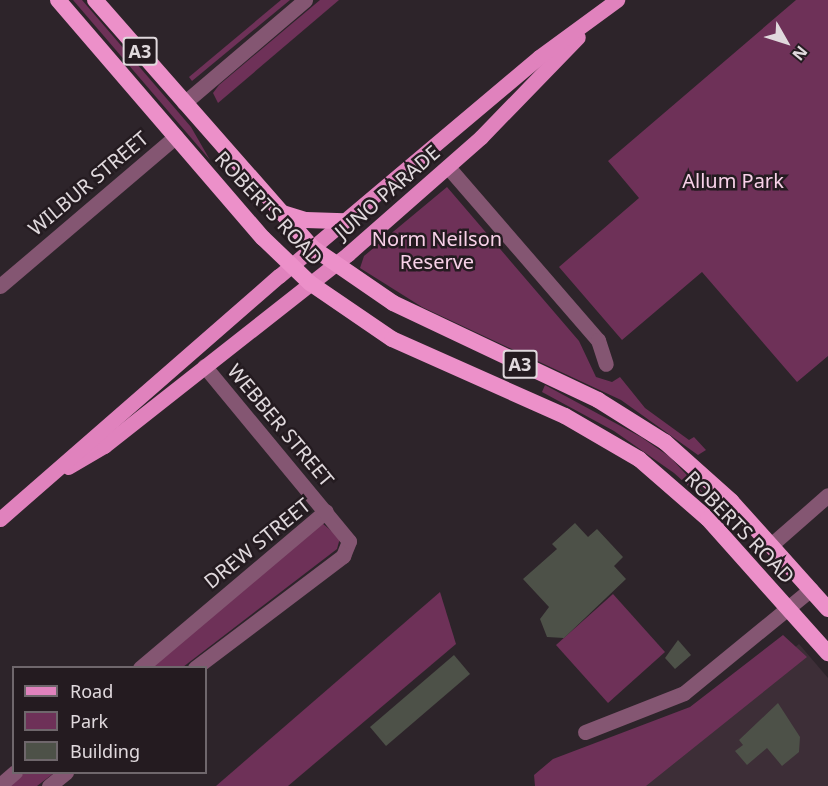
<!DOCTYPE html>
<html>
<head>
<meta charset="utf-8">
<style>
	body { margin:0 }
	#map { position:relative; width:828px; height:786px; overflow:hidden; background:#2d242a; font-family:"Noto Sans",sans-serif }
	div>[style] { position:absolute }
	.built>* { inset:0; background:#3d2e37 }
	.green>* { inset:0; background:#6e3158 }
	.building>* { inset:0; background:#4d5148 }
	.minor>* { height:15px; margin:-7.5px; padding:0 7.5px; transform-origin:7.5px; border-radius:7.5px; background:#845672 }
	.primary>* { height:15px; margin:-7.5px; padding:0 7.5px; transform-origin:7.5px; border-radius:7.5px; background:#e082bd }
	.trunk>* { height:16px; margin:-8px; padding:0 8px; transform-origin:8px; border-radius:8px; background:#ec90c9 }
	span { translate:-50% -50%; white-space:nowrap; text-align:center; line-height:1.15; -webkit-text-stroke:5px #241b20; paint-order:stroke }
	.shield-label span { padding:2px 4px; background:#241b20; border:2px solid; border-radius:4px; -webkit-text-stroke-width:0 }
	.shield-label { font-size:18px; color:#e0d9dd; font-weight:700 }
	.park-label { font-size:20px; color:#f8d1e8 }
	.street-label { font-size:20px; color:#e0d9dd }
	.legend { position:absolute; left:12px; top:666px; width:195px; height:108px; box-sizing:border-box; background:#241b20; border:2px solid #6f676c; margin:0; padding:8px 10px; list-style:none; font-size:18px; color:#e0d9dd }
	.legend li { display:flex; align-items:center; gap:12px; height:30px }
	.legend b { width:30px; border:2px solid #6f676c }
	.north { position:absolute; left:756px; top:12px; width:60px; height:60px; -webkit-text-stroke:4px #241b20; paint-order:stroke; rotate:129deg; font-size:16px; font-weight:700; line-height:24px; text-align:center; color:#e0d9dd }
	.north::after { content:''; display:block; margin:auto; width:21px; height:27px; background:#e0d9dd; clip-path:polygon(50% 0,100% 100%,50% 72%,0 100%) }
</style>
</head>
<body>
<div id="map">
	<div class="built">
		<i style="clip-path:polygon(799px 644px,828px 678px,828px 786px,644px 786px,687px 739px)"></i>
	</div>
	<div class="green">
		<i style="clip-path:polygon(73px 0,82px 0,191px 127px,210px 160px)"></i>
		<i style="clip-path:polygon(281px 0,290px 0,192px 81px,189px 77px)"></i>
		<i style="clip-path:polygon(320px 0,339px 0,218px 103px,213px 93px,219px 85px)"></i>
		<i style="clip-path:polygon(796px 0,828px 0,828px 356px,797px 382px,702px 272px,622px 340px,559px 267px,639px 198px,608px 161px)"></i>
		<i style="clip-path:polygon(447px 187px,579px 341px,596px 377px,612px 382px,620px 377px,645px 408px,689px 440px,694px 437px,706px 450px,698px 455px,621px 400px,422px 307px,360px 268px,364px 256px)"></i>
		<i style="clip-path:polygon(545px 385px,641px 437px,670px 457px,709px 499px,706px 502px,674px 473px,614px 431px,542px 392px)"></i>
		<i style="clip-path:polygon(322px 523px,340px 538px,337px 549px,183px 667px,148px 668px)"></i>
		<i style="clip-path:polygon(440px 592px,456px 644px,288px 786px,216px 786px)"></i>
		<i style="clip-path:polygon(613px 594px,665px 652px,608px 703px,556px 645px)"></i>
		<i style="clip-path:polygon(783px 635px,807px 657px,646px 786px,535px 786px,534px 775px,553px 759px,690px 707px)"></i>
		<i style="clip-path:polygon(24px 773px,54px 773px,37px 786px,10px 786px)"></i>
	</div>
	<div class="building">
		<i style="clip-path:polygon(575px 523px,588px 537px,597px 529px,623px 557px,614px 566px,626px 579px,564px 638px,547px 637px,540px 619px,549px 607px,523px 579px,557px 549px,552px 544px)"></i>
		<i style="clip-path:polygon(678px 640px,691px 655px,675px 669px,665px 658px)"></i>
		<i style="clip-path:polygon(454px 655px,470px 674px,386px 746px,370px 727px)"></i>
		<i style="clip-path:polygon(778px 703px,800px 737px,799px 752px,782px 766px,767px 748px,747px 765px,735px 751px,743px 745px,739px 740px)"></i>
	</div>
	<div class="minor">
		<i style="left:184px;top:103px;width:159px;rotate:-40.4deg"></i>
		<i style="left:448px;top:167px;width:229px;rotate:49.1deg"></i>
		<i style="left:598px;top:340px;width:25px;rotate:72deg"></i>
		<i style="left:0;top:286px;width:231px;rotate:-40.4deg"></i>
		<i style="left:772px;top:544px;width:74px;rotate:-41.2deg"></i>
		<i style="left:140px;top:668px;width:243px;rotate:-40.2deg"></i>
		<i style="left:195px;top:668px;width:186px;rotate:-37.1deg"></i>
		<i style="left:343px;top:556px;width:16px;rotate:-68deg"></i>
		<i style="left:349px;top:541px;width:227px;rotate:-129.6deg"></i>
		<i style="left:585px;top:732px;width:106px;rotate:-21.5deg"></i>
		<i style="left:684px;top:693px;width:164px;rotate:-39.3deg"></i>
		<i style="left:0;top:785px;width:20px;rotate:-41deg"></i>
		<i style="left:49px;top:786px;width:22px;rotate:-39deg"></i>
	</div>
	<div class="primary">
		<i style="left:68px;top:467px;width:42px;rotate:-30.3deg"></i>
		<i style="left:104px;top:446px;width:310px;rotate:-38.2deg"></i>
		<i style="left:348px;top:254px;width:177px;rotate:-41.3deg"></i>
		<i style="left:481px;top:137px;width:139px;rotate:-45.9deg"></i>
		<i style="left:0;top:519px;width:370px;rotate:-41.1deg"></i>
		<i style="left:279px;top:276px;width:340px;rotate:-40.1deg"></i>
		<i style="left:539px;top:57px;width:97px;rotate:-36.2deg"></i>
	</div>
	<div class="trunk">
		<i style="left:58px;top:0;width:314px;rotate:49.3deg"></i>
		<i style="left:263px;top:238px;width:65px;rotate:43.8deg"></i>
		<i style="left:310px;top:283px;width:99px;rotate:34.3deg"></i>
		<i style="left:392px;top:339px;width:189px;rotate:24deg"></i>
		<i style="left:565px;top:416px;width:86px;rotate:30.2deg"></i>
		<i style="left:639px;top:459px;width:91px;rotate:41deg"></i>
		<i style="left:708px;top:519px;width:180px;rotate:48.2deg"></i>
		<i style="left:95px;top:0;width:330px;rotate:48.7deg"></i>
		<i style="left:313px;top:248px;width:97px;rotate:34.5deg"></i>
		<i style="left:393px;top:303px;width:227px;rotate:25.3deg"></i>
		<i style="left:598px;top:400px;width:79px;rotate:32.1deg"></i>
		<i style="left:665px;top:442px;width:89px;rotate:41.8deg"></i>
		<i style="left:731px;top:501px;width:145px;rotate:48.1deg"></i>
		<i style="left:279px;top:212px;width:28px;rotate:17deg"></i>
		<i style="left:306px;top:220px;width:38px;rotate:2deg"></i>
	</div>
	<div class="shield-label">
		<span style="left:140px;top:51px">A3</span>
		<span style="left:520px;top:364px">A3</span>
	</div>
	<div class="park-label">
		<span style="left:733px;top:180px">Allum Park</span>
		<span style="left:437px;top:250px">Norm Neilson<br>Reserve</span>
	</div>
	<div class="street-label">
		<span style="left:88px;top:183px;rotate:-40deg">WILBUR STREET</span>
		<span style="left:387px;top:192px;rotate:-41deg">JUNO PARADE</span>
		<span style="left:269px;top:208px;rotate:47deg">ROBERTS ROAD</span>
		<span style="left:281px;top:425px;rotate:50deg">WEBBER STREET</span>
		<span style="left:740px;top:527px;rotate:46deg">ROBERTS ROAD</span>
		<span style="left:257px;top:543px;rotate:-39deg">DREW STREET</span>
	</div>
	<ul class="legend">
	<li><b style="height:8px;background:#e082bd"></b>Road</li>
	<li><b style="height:16px;background:#6e3158"></b>Park</li>
	<li><b style="height:16px;background:#4d5148"></b>Building</li>
	</ul>
	<div class="north">N</div>
</div>
</body>
</html>
